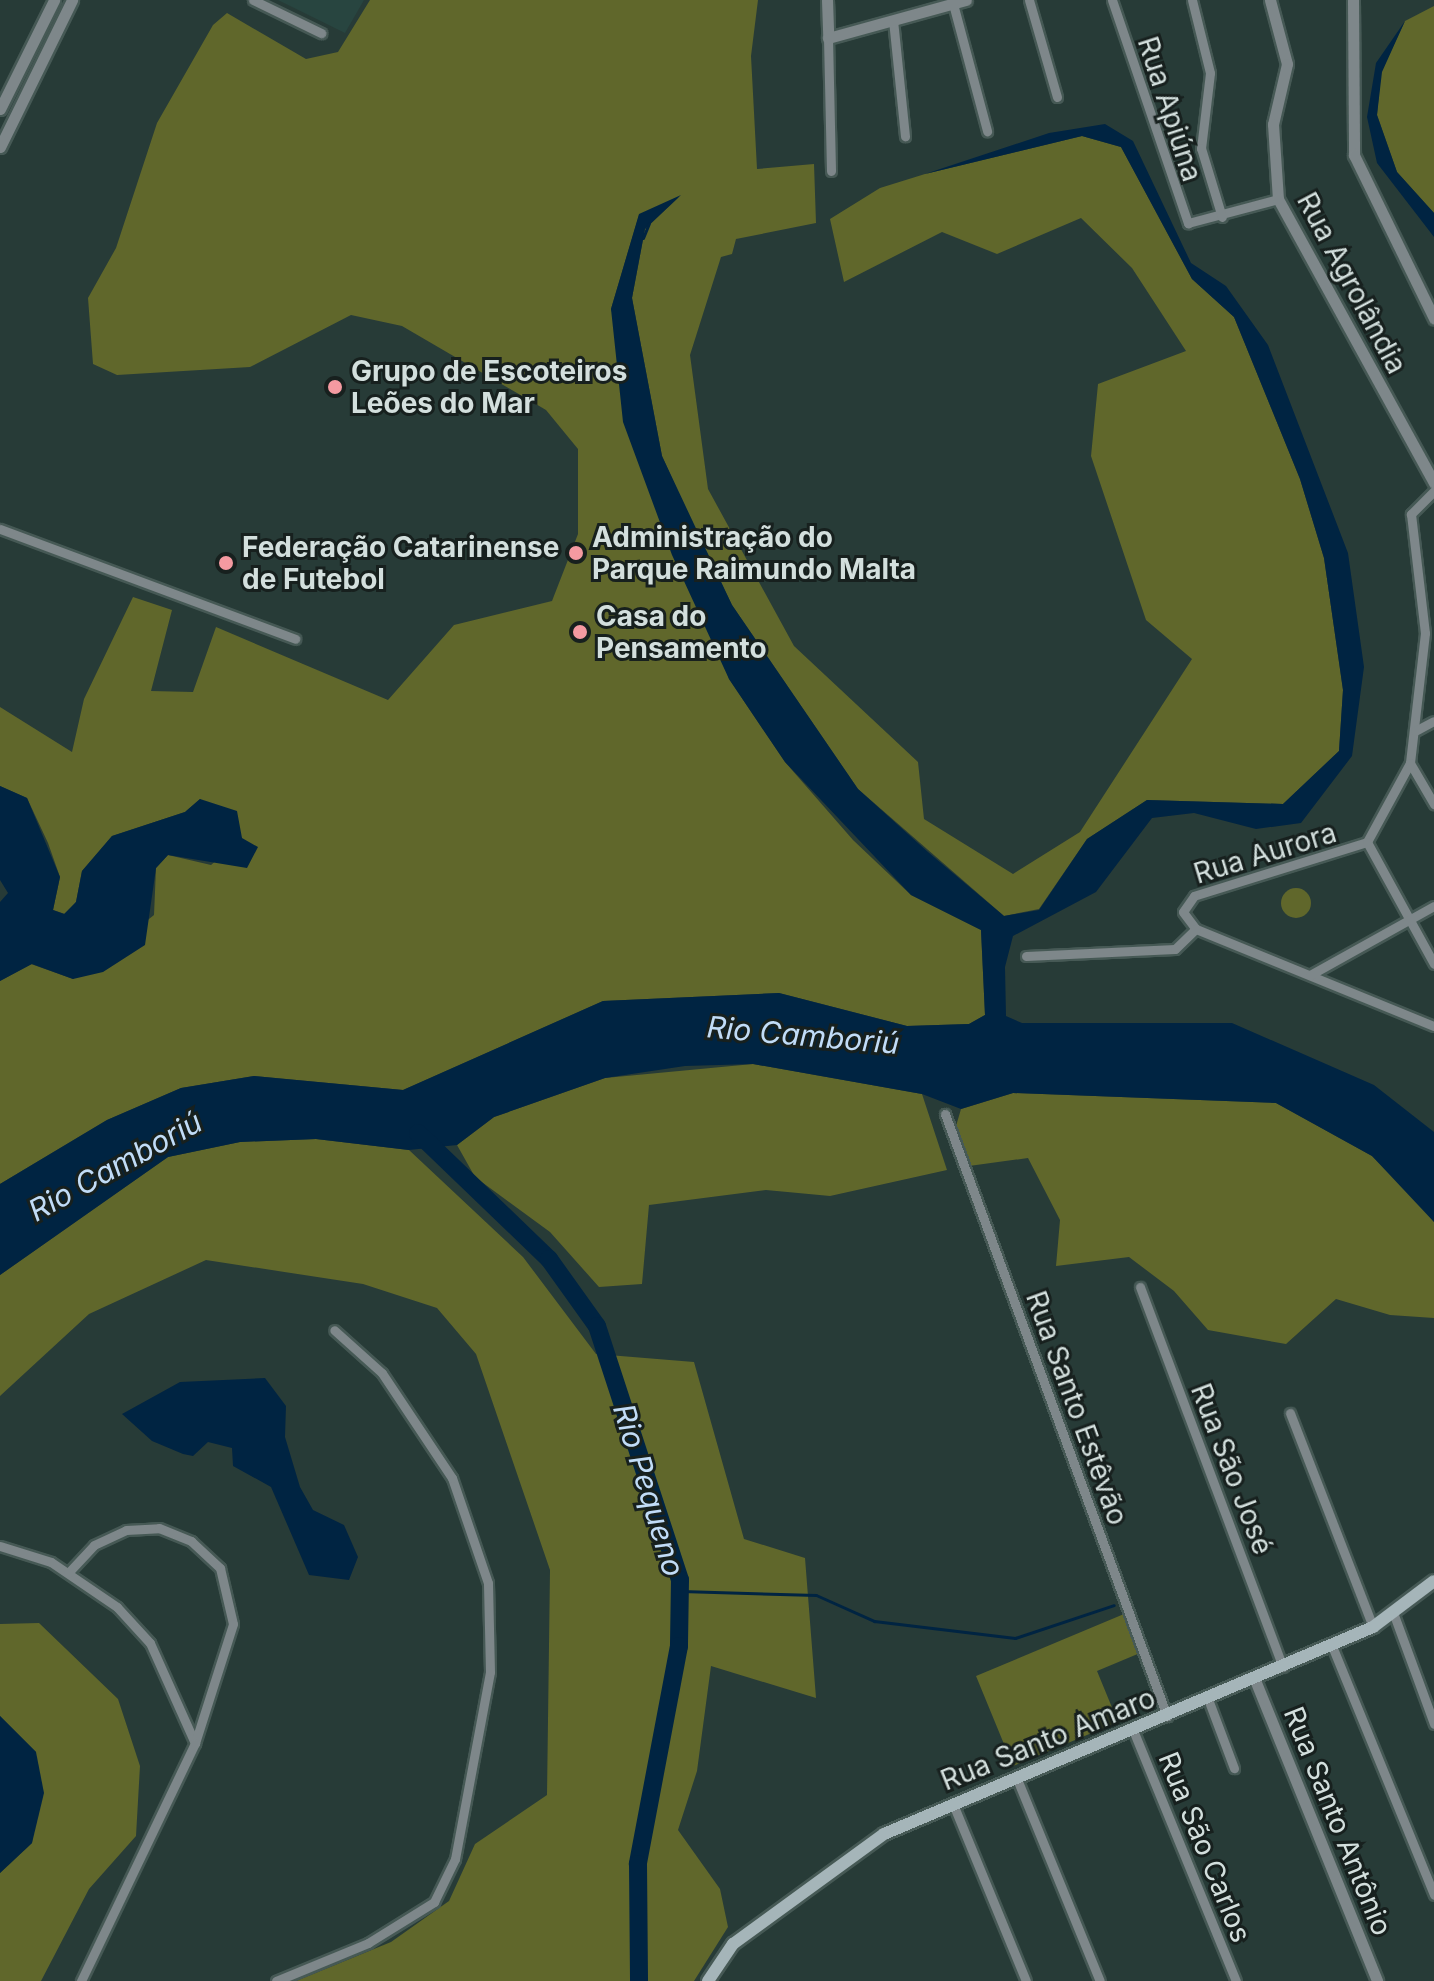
<!DOCTYPE html>
<html>
<head>
<meta charset="utf-8">
<style>
	body { margin:0 }
	#map { position:relative; width:1434px; height:1981px; overflow:hidden; background:#273b37; font-family:Inter,sans-serif }
	div>[style] { position:absolute }
	.built>* { inset:0; background:#284540 }
	.green>* { inset:0; background:#60672b }
	.round { border-radius:50% }
	.water>* { inset:0; background:#002442 }
	.stream>* { height:3px; margin:-1.5px; padding:0 1.5px; transform-origin:1.5px; border-radius:1.5px; background:#002442 }
	.river>* { height:18px; margin:-9px; padding:0 9px; transform-origin:9px; border-radius:9px; background:#002442 }
	.roads { filter:drop-shadow(2px 0 #465955) drop-shadow(-2px 0 #465955) drop-shadow(0 2px #465955) drop-shadow(0 -2px #465955) }
	.minor>* { height:9px; margin:-4.5px; padding:0 4.5px; transform-origin:4.5px; border-radius:4.5px; background:#7e878a }
	.tertiary>* { height:11px; margin:-5.5px; padding:0 5.5px; transform-origin:5.5px; border-radius:5.5px; background:#7e878a }
	.secondary>* { height:12px; margin:-6px; padding:0 6px; transform-origin:6px; border-radius:6px; background:#a5b5b9 }
	.dots>* { width:22px; height:22px; translate:-50% -50%; box-sizing:border-box; border:4px solid #17201e; border-radius:50% }
	span { translate:-50% -50%; white-space:nowrap; text-align:center; line-height:1.15; -webkit-text-stroke:6px #17201e; paint-order:stroke }
	.street-label { font-size:28px; color:#d3dfdd }
	.poi-label { font-size:28px; color:#d3dfdd; font-weight:700 }
	.left { translate:0 -50%; text-align:left }
	.water-label { font-size:30px; color:#c1dcf7; font-style:italic }
</style>
</head>
<body>
<div id="map">
	<div class="built">
		<i style="clip-path:polygon(278px 0,364px 0,345px 33px)"></i>
	</div>
	<div class="green">
		<i style="clip-path:polygon(370px 0,758px 0,751px 56px,757px 169px,814px 164px,816px 223px,736px 239px,732px 254px,721px 257px,690px 355px,708px 489px,794px 646px,918px 762px,924px 819px,1013px 874px,1080px 832px,1192px 659px,1146px 620px,1091px 456px,1098px 384px,1186px 351px,1132px 268px,1081px 218px,997px 254px,942px 232px,844px 282px,830px 219px,880px 188px,925px 174px,1082px 136px,1121px 147px,1192px 279px,1234px 317px,1300px 479px,1324px 558px,1343px 690px,1339px 751px,1283px 804px,1147px 800px,1087px 839px,1039px 909px,1004px 916px,858px 789px,732px 605px,697px 534px,662px 456px,632px 298px,645px 229px,679px 197px,639px 215px,611px 309px,729px 679px,785px 762px,853px 840px,911px 895px,981px 930px,985px 1015px,969px 1024px,907px 1026px,779px 993px,603px 1001px,403px 1090px,254px 1076px,181px 1088px,107px 1120px,0 1184px,0 981px,31px 964px,73px 979px,154px 915px,156px 868px,168px 855px,211px 865px,242px 838px,200px 799px,185px 812px,112px 836px,82px 871px,76px 902px,65px 914px,53px 910px,60px 877px,48px 843px,27px 798px,0 786px,0 707px,72px 752px,84px 699px,133px 597px,172px 610px,151px 691px,193px 692px,216px 627px,388px 700px,454px 625px,552px 601px,578px 534px,578px 449px,546px 410px,402px 326px,351px 315px,250px 367px,117px 375px,93px 364px,88px 298px,116px 248px,157px 123px,213px 25px,227px 13px,306px 59px,338px 52px)"></i>
		<i style="clip-path:polygon(1434px 6px,1434px 213px,1397px 172px,1377px 115px,1381px 72px,1405px 21px)"></i>
		<i class="round" style="left:1281px;top:888px;width:30px;height:30px"></i>
		<i style="clip-path:polygon(753px 1064px,922px 1094px,947px 1170px,830px 1196px,766px 1190px,649px 1205px,642px 1284px,599px 1287px,550px 1232px,475px 1177px,457px 1145px,494px 1117px,605px 1078px)"></i>
		<i style="clip-path:polygon(1013px 1093px,1276px 1103px,1372px 1156px,1422px 1205px,1434px 1222px,1434px 1318px,1390px 1315px,1336px 1299px,1286px 1344px,1208px 1330px,1174px 1291px,1129px 1257px,1056px 1266px,1060px 1220px,1028px 1158px,969px 1166px,956px 1126px,961px 1109px)"></i>
		<i style="clip-path:polygon(316px 1139px,409px 1150px,523px 1257px,596px 1354px,694px 1362px,744px 1539px,805px 1558px,816px 1698px,711px 1666px,697px 1771px,678px 1830px,720px 1889px,728px 1927px,694px 1981px,296px 1981px,391px 1942px,449px 1901px,475px 1844px,547px 1795px,550px 1570px,476px 1354px,437px 1308px,363px 1284px,206px 1260px,89px 1314px,0 1396px,0 1275px,168px 1157px,240px 1142px)"></i>
		<i style="clip-path:polygon(1124px 1614px,1140px 1653px,1097px 1671px,1118px 1722px,1013px 1766px,976px 1676px)"></i>
		<i style="clip-path:polygon(39px 1623px,118px 1699px,140px 1766px,136px 1836px,89px 1889px,41px 1981px,0 1981px,0 1873px,32px 1843px,36px 1752px,0 1716px,0 1624px)"></i>
	</div>
	<div class="water">
		<i style="clip-path:polygon(1405px 21px,1382px 72px,1377px 115px,1397px 172px,1434px 213px,1434px 237px,1377px 163px,1367px 117px,1376px 63px)"></i>
		<i style="clip-path:polygon(1105px 124px,1133px 141px,1191px 263px,1226px 286px,1268px 345px,1348px 553px,1364px 667px,1352px 756px,1301px 823px,1256px 829px,1194px 813px,1152px 818px,1096px 892px,1013px 936px,1005px 967px,1006px 1016px,1022px 1023px,1232px 1023px,1374px 1085px,1434px 1132px,1434px 1222px,1372px 1156px,1276px 1103px,1013px 1093px,961px 1109px,922px 1094px,753px 1064px,685px 1066px,605px 1078px,494px 1117px,457px 1145px,409px 1150px,316px 1139px,240px 1142px,168px 1157px,0 1275px,0 1184px,107px 1120px,181px 1088px,254px 1076px,403px 1090px,603px 1001px,779px 993px,907px 1026px,969px 1024px,985px 1015px,981px 930px,911px 895px,785px 762px,729px 679px,672px 555px,623px 422px,611px 309px,639px 214px,681px 195px,645px 229px,632px 298px,662px 456px,732px 605px,858px 789px,928px 852px,1004px 916px,1039px 910px,1087px 839px,1147px 800px,1283px 804px,1339px 751px,1343px 690px,1324px 558px,1300px 479px,1234px 317px,1192px 279px,1121px 147px,1082px 136px,925px 174px,1049px 133px)"></i>
		<i style="clip-path:polygon(0 786px,27px 798px,60px 877px,53px 910px,64px 914px,76px 902px,82px 871px,112px 836px,185px 812px,200px 799px,237px 811px,242px 838px,258px 847px,247px 868px,168px 855px,156px 868px,145px 945px,103px 972px,73px 979px,32px 964px,0 981px,0 902px,8px 893px,0 880px)"></i>
		<i style="clip-path:polygon(265px 1378px,286px 1406px,285px 1437px,300px 1487px,313px 1510px,344px 1525px,358px 1557px,349px 1580px,309px 1575px,271px 1487px,233px 1466px,232px 1448px,208px 1442px,193px 1456px,183px 1454px,152px 1441px,122px 1414px,180px 1382px)"></i>
		<i style="clip-path:polygon(0 1716px,36px 1752px,44px 1793px,32px 1843px,0 1873px)"></i>
	</div>
	<div class="stream">
		<i style="left:643px;top:238px;width:16px;rotate:-68deg"></i>
		<i style="left:681px;top:1591px;width:135px;rotate:1.7deg"></i>
		<i style="left:816px;top:1595px;width:64px;rotate:24.1deg"></i>
		<i style="left:874px;top:1621px;width:142px;rotate:6.9deg"></i>
		<i style="left:1015px;top:1638px;width:104px;rotate:-18.4deg"></i>
	</div>
	<div class="river">
		<i style="left:418px;top:1133px;width:182px;rotate:43.9deg"></i>
		<i style="left:549px;top:1259px;width:82px;rotate:54.4deg"></i>
		<i style="left:597px;top:1326px;width:267px;rotate:71.9deg"></i>
		<i style="left:680px;top:1580px;width:66px;rotate:90.9deg"></i>
		<i style="left:679px;top:1646px;width:222px;rotate:100.7deg"></i>
		<i style="left:638px;top:1864px;width:117px;rotate:89.5deg"></i>
	</div>
	<div class="roads">
		<div class="minor">
			<i style="left:253px;top:0;width:76px;rotate:25.9deg"></i>
			<i style="left:952px;top:0;width:136px;rotate:75deg"></i>
			<i style="left:1029px;top:0;width:101px;rotate:73.9deg"></i>
			<i style="left:1112px;top:0;width:236px;rotate:71.2deg"></i>
			<i style="left:1188px;top:223px;width:93px;rotate:-14.9deg"></i>
			<i style="left:1192px;top:0;width:75px;rotate:76.1deg"></i>
			<i style="left:1210px;top:73px;width:76px;rotate:96.8deg"></i>
			<i style="left:1201px;top:148px;width:72px;rotate:73.1deg"></i>
			<i style="left:893px;top:20px;width:117px;rotate:84.1deg"></i>
			<i style="left:828px;top:38px;width:133px;rotate:88.7deg"></i>
			<i style="left:1434px;top:491px;width:33px;rotate:135deg"></i>
			<i style="left:1411px;top:514px;width:120px;rotate:83.3deg"></i>
			<i style="left:1425px;top:633px;width:131px;rotate:96.6deg"></i>
			<i style="left:1410px;top:763px;width:90px;rotate:118.6deg"></i>
			<i style="left:1367px;top:842px;width:181px;rotate:162.7deg"></i>
			<i style="left:1194px;top:896px;width:19px;rotate:125deg"></i>
			<i style="left:1183px;top:912px;width:21px;rotate:53deg"></i>
			<i style="left:1196px;top:929px;width:257px;rotate:22.2deg"></i>
			<i style="left:0;top:529px;width:315px;rotate:20.4deg"></i>
			<i style="left:1415px;top:731px;width:21px;rotate:-28deg"></i>
			<i style="left:1410px;top:763px;width:48px;rotate:59.7deg"></i>
			<i style="left:1367px;top:842px;width:139px;rotate:61.2deg"></i>
			<i style="left:1026px;top:956px;width:149px;rotate:-2.7deg"></i>
			<i style="left:1175px;top:949px;width:29px;rotate:-44deg"></i>
			<i style="left:1310px;top:975px;width:142px;rotate:-29.1deg"></i>
			<i style="left:945px;top:1114px;width:642px;rotate:69.76deg"></i>
			<i style="left:1140px;top:1287px;width:406px;rotate:69.4deg"></i>
			<i style="left:1290px;top:1413px;width:230px;rotate:68.8deg"></i>
			<i style="left:0;top:1546px;width:53px;rotate:17.4deg"></i>
			<i style="left:51px;top:1562px;width:80px;rotate:34.3deg"></i>
			<i style="left:117px;top:1607px;width:49px;rotate:47.5deg"></i>
			<i style="left:150px;top:1643px;width:110px;rotate:65.8deg"></i>
			<i style="left:68px;top:1573px;width:38px;rotate:-47deg"></i>
			<i style="left:94px;top:1545px;width:35px;rotate:-25deg"></i>
			<i style="left:126px;top:1530px;width:33px;rotate:-3deg"></i>
			<i style="left:159px;top:1528px;width:35px;rotate:22deg"></i>
			<i style="left:191px;top:1541px;width:40px;rotate:43deg"></i>
			<i style="left:220px;top:1568px;width:57px;rotate:76.9deg"></i>
			<i style="left:233px;top:1624px;width:125px;rotate:107.7deg"></i>
			<i style="left:195px;top:1743px;width:264px;rotate:115.6deg"></i>
			<i style="left:1394px;top:1615px;width:116px;rotate:69.8deg"></i>
			<i style="left:1332px;top:1646px;width:269px;rotate:67.7deg"></i>
			<i style="left:1208px;top:1699px;width:74px;rotate:69.4deg"></i>
			<i style="left:1133px;top:1730px;width:271px;rotate:67.7deg"></i>
			<i style="left:1017px;top:1779px;width:218px;rotate:67.7deg"></i>
			<i style="left:953px;top:1804px;width:191px;rotate:67.6deg"></i>
			<i style="left:276px;top:1981px;width:100px;rotate:-22.4deg"></i>
			<i style="left:368px;top:1943px;width:78px;rotate:-31.8deg"></i>
			<i style="left:434px;top:1902px;width:48px;rotate:-64deg"></i>
			<i style="left:455px;top:1859px;width:190px;rotate:-79.4deg"></i>
			<i style="left:490px;top:1672px;width:89px;rotate:-91.3deg"></i>
			<i style="left:488px;top:1583px;width:111px;rotate:-108.9deg"></i>
			<i style="left:452px;top:1478px;width:126px;rotate:-123.7deg"></i>
			<i style="left:382px;top:1373px;width:64px;rotate:-138.1deg"></i>
		</div>
		<div class="tertiary">
			<i style="left:827px;top:0;width:38px;rotate:88deg"></i>
			<i style="left:828px;top:38px;width:143px;rotate:-15.4deg"></i>
			<i style="left:1270px;top:0;width:66px;rotate:75.1deg"></i>
			<i style="left:1287px;top:64px;width:62px;rotate:103.1deg"></i>
			<i style="left:1273px;top:124px;width:75px;rotate:86.2deg"></i>
			<i style="left:1278px;top:199px;width:324px;rotate:61.2deg"></i>
			<i style="left:1353px;top:0;width:155px;rotate:89.6deg"></i>
			<i style="left:1354px;top:155px;width:182px;rotate:63.9deg"></i>
			<i style="left:0;top:109px;width:122px;rotate:-63.6deg"></i>
			<i style="left:0;top:147px;width:164px;rotate:-63.9deg"></i>
			<i style="left:1255px;top:1680px;width:325px;rotate:67.9deg"></i>
		</div>
		<div class="secondary">
			<i style="left:708px;top:1981px;width:45px;rotate:-56deg"></i>
			<i style="left:733px;top:1944px;width:187px;rotate:-36.1deg"></i>
			<i style="left:884px;top:1834px;width:531px;rotate:-22.94deg"></i>
			<i style="left:1373px;top:1627px;width:76px;rotate:-37deg"></i>
		</div>
	</div>
	<div class="dots">
		<i style="left:335px;top:387px;background:#f49aa1"></i>
		<i style="left:576px;top:553px;background:#f49aa1"></i>
		<i style="left:226px;top:563px;background:#f49aa1"></i>
		<i style="left:580px;top:632px;background:#f49aa1"></i>
	</div>
	<div class="street-label">
		<span style="left:1170px;top:109px;rotate:72deg">Rua Apiúna</span>
		<span style="left:1352px;top:283px;rotate:62deg">Rua Agrolândia</span>
		<span style="left:1265px;top:853px;rotate:-17deg">Rua Aurora</span>
		<span style="left:1077px;top:1408px;rotate:70deg">Rua Santo Estêvão</span>
		<span style="left:1232px;top:1469px;rotate:69deg">Rua São José</span>
		<span style="left:1048px;top:1739px;rotate:-22deg">Rua Santo Amaro</span>
		<span style="left:1338px;top:1821px;rotate:68deg">Rua Santo Antônio</span>
		<span style="left:1205px;top:1847px;rotate:68deg">Rua São Carlos</span>
	</div>
	<div class="poi-label">
		<span class="left" style="left:351px;top:387px">Grupo de Escoteiros<br>Leões do Mar</span>
		<span class="left" style="left:592px;top:553px">Administração do<br>Parque Raimundo Malta</span>
		<span class="left" style="left:242px;top:563px">Federação Catarinense<br>de Futebol</span>
		<span class="left" style="left:596px;top:632px">Casa do<br>Pensamento</span>
	</div>
	<div class="water-label">
		<span style="left:803px;top:1035px;rotate:5deg">Rio Camboriú</span>
		<span style="left:115px;top:1166px;rotate:-29deg">Rio Camboriú</span>
		<span style="left:649px;top:1490px;rotate:73deg">Rio Pequeno</span>
	</div>
</div>
</body>
</html>
